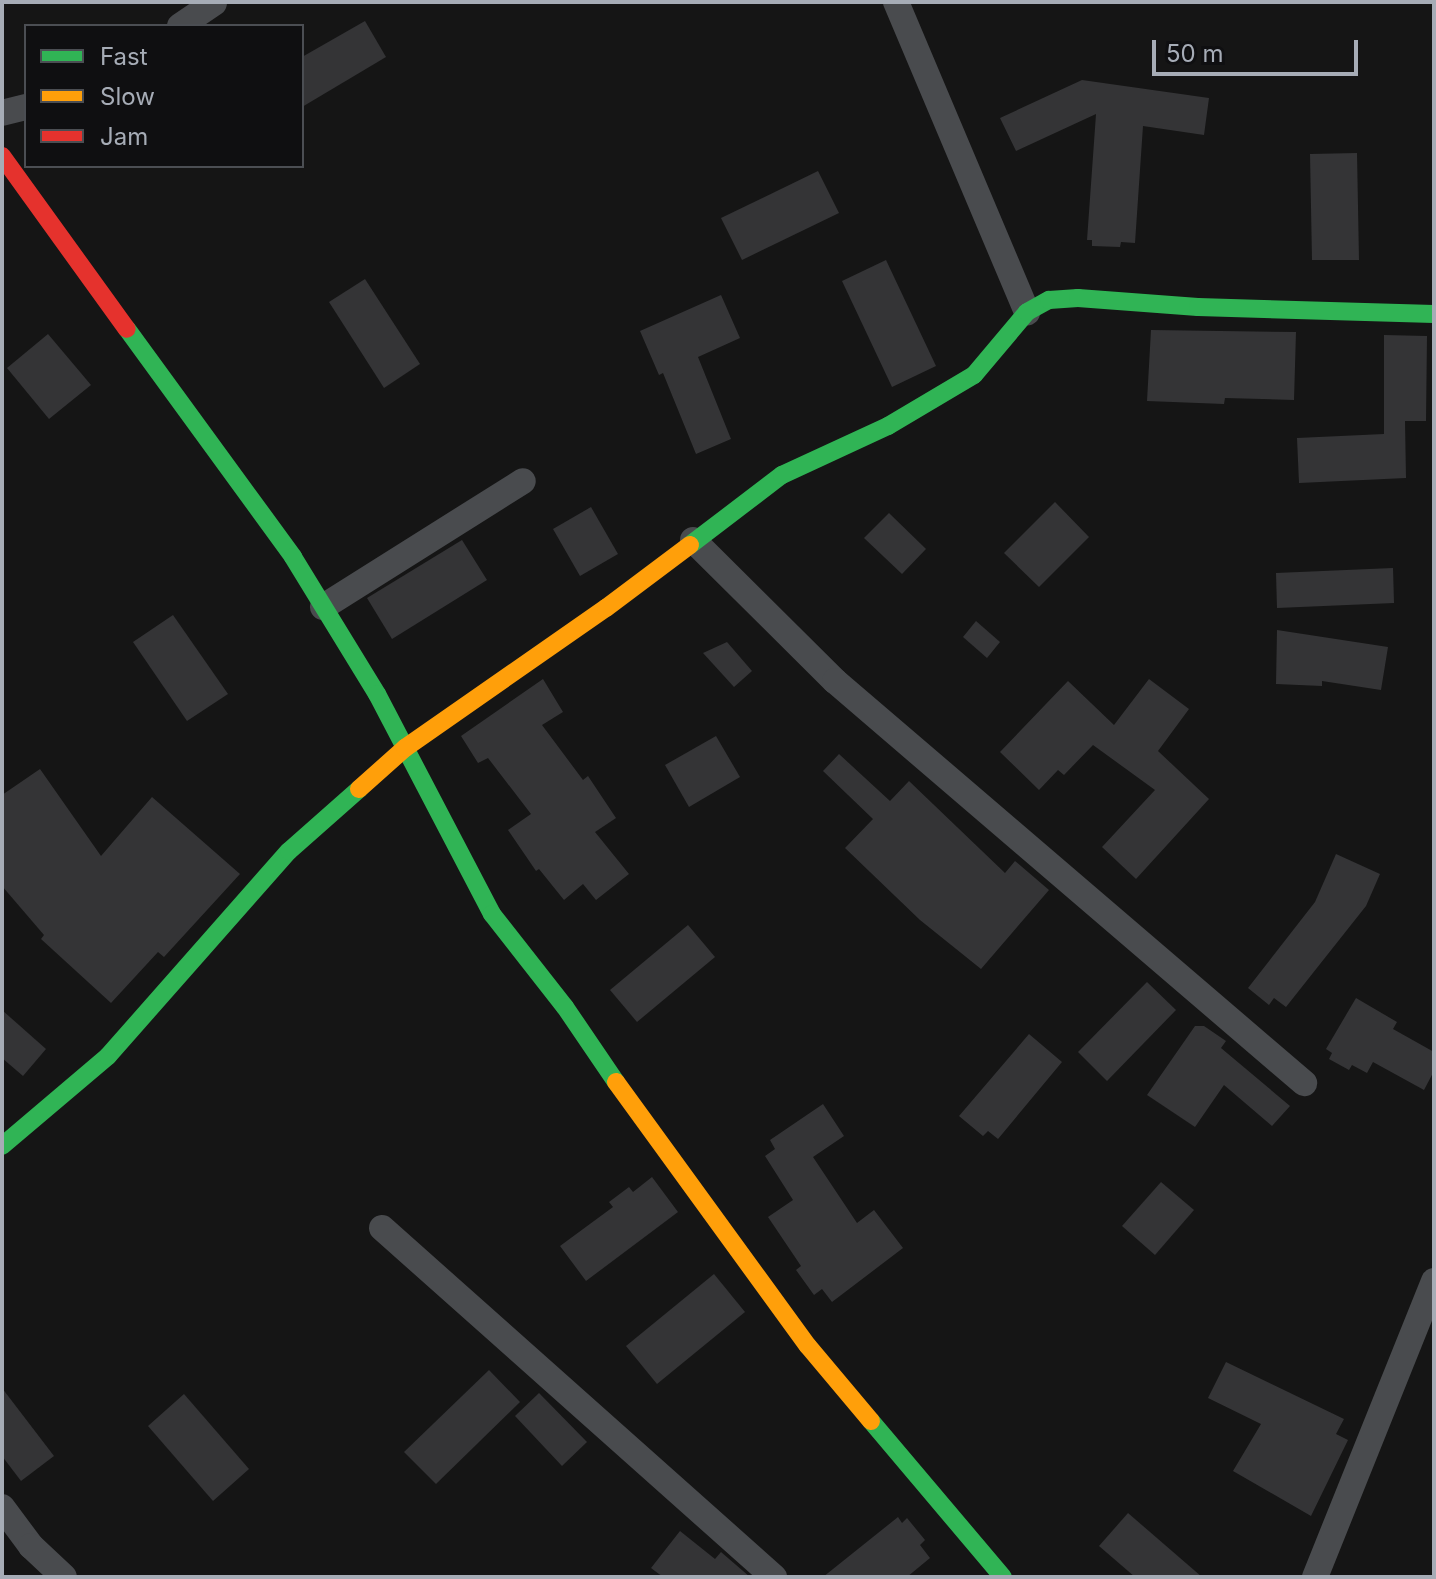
<!DOCTYPE html>
<html>
<head>
<meta charset="utf-8">
<style>
	body { margin:0 }
	#map { position:relative; width:1436px; height:1579px; overflow:hidden; background:#151515; font-family:Inter,sans-serif }
	div>[style] { position:absolute }
	.building>* { inset:0; background:#343436 }
	.street>* { height:26px; margin:-13px; padding:0 13px; transform-origin:13px; border-radius:13px; background:#494b4e }
	.fast>* { height:18px; margin:-9px; padding:0 9px; transform-origin:9px; border-radius:9px; background:#30b455 }
	.slow>* { height:18px; margin:-9px; padding:0 9px; transform-origin:9px; border-radius:9px; background:#ff9f0a }
	.jam>* { height:18px; margin:-9px; padding:0 9px; transform-origin:9px; border-radius:9px; background:#e5322d }
	span { translate:-50% -50%; white-space:nowrap; text-align:center; line-height:1.15; -webkit-text-stroke:6px #0f0f11; paint-order:stroke }
	.frame { position:absolute; inset:0; border:4px solid #a6acb6; pointer-events:none }
	.legend { position:absolute; left:24px; top:24px; width:280px; height:144px; box-sizing:border-box; background:#0f0f11; border:2px solid #4b4e53; margin:0; padding:10px 14px; list-style:none; font-size:24px; color:#a6acb6 }
	.legend li { display:flex; align-items:center; gap:16px; height:40px }
	.legend b { width:40px; border:2px solid #4b4e53 }
	.scale { position:absolute; left:1152px; top:40px; width:206px; height:36px; box-sizing:border-box; border:4px solid #a6acb6; border-top:0; padding-left:10px; font-size:24px; line-height:28px; white-space:nowrap; color:#a6acb6; -webkit-text-stroke:6px #0f0f11; paint-order:stroke }
</style>
</head>
<body>
<div id="map">
	<div class="building">
		<i style="clip-path:polygon(365px 21px,386px 57px,302px 107px,302px 57px)"></i>
		<i style="clip-path:polygon(1082px 80px,1209px 98px,1204px 135px,1143px 126px,1135px 243px,1121px 242px,1120px 247px,1092px 246px,1092px 240px,1087px 240px,1096px 114px,1016px 151px,1000px 118px)"></i>
		<i style="clip-path:polygon(1357px 153px,1359px 260px,1312px 260px,1310px 154px)"></i>
		<i style="clip-path:polygon(818px 171px,839px 213px,742px 260px,721px 218px)"></i>
		<i style="clip-path:polygon(886px 260px,936px 366px,892px 387px,842px 281px)"></i>
		<i style="clip-path:polygon(365px 279px,420px 364px,384px 388px,329px 302px)"></i>
		<i style="clip-path:polygon(721px 295px,740px 338px,698px 357px,731px 439px,696px 454px,663px 373px,659px 375px,640px 331px)"></i>
		<i style="clip-path:polygon(1151px 330px,1296px 332px,1294px 400px,1225px 398px,1224px 404px,1147px 401px)"></i>
		<i style="clip-path:polygon(48px 334px,91px 385px,49px 419px,7px 368px)"></i>
		<i style="clip-path:polygon(1384px 335px,1427px 336px,1426px 421px,1405px 421px,1406px 478px,1299px 483px,1297px 438px,1384px 434px)"></i>
		<i style="clip-path:polygon(1055px 502px,1089px 537px,1039px 587px,1004px 553px)"></i>
		<i style="clip-path:polygon(591px 507px,618px 554px,580px 576px,553px 529px)"></i>
		<i style="clip-path:polygon(889px 513px,926px 549px,902px 574px,864px 538px)"></i>
		<i style="clip-path:polygon(462px 540px,487px 580px,392px 639px,367px 598px)"></i>
		<i style="clip-path:polygon(1393px 568px,1394px 603px,1277px 608px,1276px 573px)"></i>
		<i style="clip-path:polygon(173px 615px,228px 694px,187px 721px,133px 642px)"></i>
		<i style="clip-path:polygon(976px 621px,1000px 642px,987px 658px,963px 637px)"></i>
		<i style="clip-path:polygon(1277px 630px,1388px 647px,1381px 690px,1322px 681px,1322px 686px,1276px 684px)"></i>
		<i style="clip-path:polygon(727px 642px,752px 671px,734px 687px,703px 653px)"></i>
		<i style="clip-path:polygon(543px 679px,563px 712px,542px 725px,583px 780px,588px 776px,616px 818px,595px 832px,629px 874px,596px 900px,583px 884px,564px 900px,539px 869px,536px 871px,508px 830px,531px 814px,488px 758px,478px 763px,461px 736px)"></i>
		<i style="clip-path:polygon(1149px 679px,1189px 709px,1158px 751px,1209px 799px,1136px 879px,1102px 847px,1155px 790px,1093px 745px,1064px 775px,1058px 770px,1039px 790px,1000px 752px,1068px 681px,1114px 725px)"></i>
		<i style="clip-path:polygon(716px 736px,740px 777px,689px 807px,665px 765px)"></i>
		<i style="clip-path:polygon(839px 754px,890px 801px,909px 781px,1005px 873px,1015px 861px,1049px 890px,981px 969px,920px 920px,845px 848px,873px 819px,823px 771px)"></i>
		<i style="clip-path:polygon(40px 769px,101px 856px,152px 797px,240px 874px,164px 957px,158px 952px,111px 1003px,41px 939px,44px 935px,2px 886px,2px 795px)"></i>
		<i style="clip-path:polygon(1336px 854px,1380px 874px,1366px 906px,1286px 1007px,1274px 998px,1269px 1005px,1248px 988px,1315px 902px)"></i>
		<i style="clip-path:polygon(688px 925px,715px 957px,637px 1022px,610px 990px)"></i>
		<i style="clip-path:polygon(1147px 982px,1176px 1010px,1107px 1081px,1078px 1052px)"></i>
		<i style="clip-path:polygon(1356px 998px,1397px 1022px,1393px 1029px,1434px 1052px,1434px 1071px,1424px 1090px,1373px 1062px,1367px 1073px,1352px 1065px,1349px 1070px,1329px 1059px,1332px 1053px,1326px 1049px)"></i>
		<i style="clip-path:polygon(2px 1010px,46px 1049px,23px 1076px,2px 1058px)"></i>
		<i style="clip-path:polygon(1195px 1026px,1204px 1026px,1226px 1041px,1221px 1048px,1290px 1106px,1272px 1126px,1224px 1085px,1195px 1127px,1147px 1095px)"></i>
		<i style="clip-path:polygon(1029px 1034px,1062px 1062px,998px 1139px,988px 1131px,983px 1136px,959px 1116px)"></i>
		<i style="clip-path:polygon(823px 1104px,844px 1136px,813px 1157px,857px 1223px,874px 1210px,903px 1248px,832px 1302px,822px 1289px,814px 1295px,796px 1270px,801px 1266px,768px 1217px,793px 1200px,765px 1156px,775px 1149px,770px 1140px)"></i>
		<i style="clip-path:polygon(652px 1177px,678px 1212px,586px 1281px,560px 1246px,613px 1207px,609px 1202px,629px 1187px,633px 1192px)"></i>
		<i style="clip-path:polygon(1161px 1182px,1194px 1210px,1155px 1255px,1122px 1226px)"></i>
		<i style="clip-path:polygon(714px 1274px,745px 1312px,657px 1384px,626px 1346px)"></i>
		<i style="clip-path:polygon(1226px 1362px,1344px 1419px,1336px 1434px,1348px 1440px,1311px 1516px,1233px 1471px,1261px 1424px,1208px 1398px)"></i>
		<i style="clip-path:polygon(489px 1370px,520px 1402px,436px 1484px,404px 1452px)"></i>
		<i style="clip-path:polygon(2px 1388px,54px 1456px,21px 1481px,2px 1456px)"></i>
		<i style="clip-path:polygon(539px 1393px,587px 1442px,562px 1466px,515px 1416px)"></i>
		<i style="clip-path:polygon(184px 1394px,249px 1469px,213px 1501px,148px 1426px)"></i>
		<i style="clip-path:polygon(1128px 1513px,1202px 1577px,1135px 1577px,1099px 1546px)"></i>
		<i style="clip-path:polygon(898px 1517px,902px 1523px,907px 1518px,925px 1540px,920px 1545px,930px 1558px,907px 1577px,823px 1577px)"></i>
		<i style="clip-path:polygon(680px 1531px,715px 1559px,721px 1552px,750px 1577px,663px 1577px,651px 1568px)"></i>
	</div>
	<div class="street">
		<i style="left:896px;top:2px;width:337px;rotate:67.1deg"></i>
		<i style="left:180px;top:26px;width:41px;rotate:-34.1deg"></i>
		<i style="left:2px;top:113px;width:25px;rotate:-14deg"></i>
		<i style="left:693px;top:540px;width:200px;rotate:44.8deg"></i>
		<i style="left:835px;top:681px;width:618px;rotate:40.6deg"></i>
		<i style="left:323px;top:607px;width:236px;rotate:-32.2deg"></i>
		<i style="left:382px;top:1228px;width:525px;rotate:41.68deg"></i>
		<i style="left:2px;top:1507px;width:49px;rotate:53.4deg"></i>
		<i style="left:31px;top:1546px;width:45px;rotate:43.2deg"></i>
		<i style="left:1315px;top:1577px;width:319px;rotate:-68.1deg"></i>
	</div>
	<div class="fast">
		<i style="left:127px;top:329px;width:282px;rotate:53.9deg"></i>
		<i style="left:293px;top:557px;width:161px;rotate:58.5deg"></i>
		<i style="left:377px;top:694px;width:248px;rotate:62.4deg"></i>
		<i style="left:492px;top:914px;width:118px;rotate:51.9deg"></i>
		<i style="left:565px;top:1007px;width:91px;rotate:55.8deg"></i>
		<i style="left:690px;top:545px;width:116px;rotate:-37.3deg"></i>
		<i style="left:782px;top:475px;width:117px;rotate:-24.8deg"></i>
		<i style="left:888px;top:426px;width:100px;rotate:-30.7deg"></i>
		<i style="left:974px;top:375px;width:82px;rotate:-49.9deg"></i>
		<i style="left:1027px;top:312px;width:25px;rotate:-29deg"></i>
		<i style="left:1049px;top:300px;width:29px;rotate:-4deg"></i>
		<i style="left:1078px;top:298px;width:120px;rotate:4.3deg"></i>
		<i style="left:1198px;top:307px;width:236px;rotate:1.7deg"></i>
		<i style="left:2px;top:1146px;width:139px;rotate:-40.3deg"></i>
		<i style="left:108px;top:1056px;width:273px;rotate:-48.6deg"></i>
		<i style="left:289px;top:851px;width:94px;rotate:-41.5deg"></i>
		<i style="left:871px;top:1421px;width:204px;rotate:49.8deg"></i>
	</div>
	<div class="slow">
		<i style="left:359px;top:789px;width:62px;rotate:-41.7deg"></i>
		<i style="left:405px;top:748px;width:245px;rotate:-34.9deg"></i>
		<i style="left:606px;top:608px;width:105px;rotate:-36.9deg"></i>
		<i style="left:616px;top:1082px;width:326px;rotate:54deg"></i>
		<i style="left:808px;top:1346px;width:98px;rotate:50deg"></i>
	</div>
	<div class="jam">
		<i style="left:2px;top:156px;width:213px;rotate:54.2deg"></i>
	</div>
	<div class="frame"></div>
	<ul class="legend">
	<li><b style="height:10px;background:#30b455"></b>Fast</li>
	<li><b style="height:10px;background:#ff9f0a"></b>Slow</li>
	<li><b style="height:10px;background:#e5322d"></b>Jam</li>
	</ul>
	<div class="scale">50 m</div>
</div>
</body>
</html>
